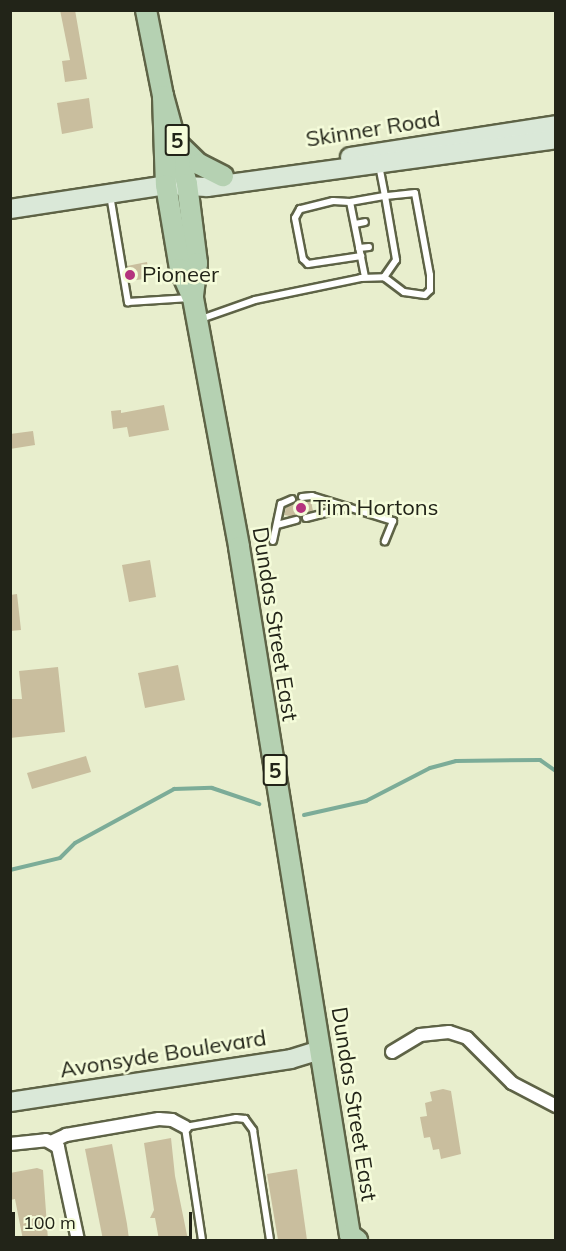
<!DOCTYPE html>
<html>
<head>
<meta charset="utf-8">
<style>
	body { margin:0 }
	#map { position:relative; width:566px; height:1251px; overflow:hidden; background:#e8eecd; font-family:Mulish,sans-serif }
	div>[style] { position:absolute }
	.stream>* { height:4px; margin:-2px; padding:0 2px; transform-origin:2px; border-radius:2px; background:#7cac98 }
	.building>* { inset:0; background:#c9be9e }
	.roads { filter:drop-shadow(2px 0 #5e6346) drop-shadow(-2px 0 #5e6346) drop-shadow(0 2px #5e6346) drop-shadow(0 -2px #5e6346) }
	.lane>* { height:6px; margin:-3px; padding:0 3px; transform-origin:3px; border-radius:3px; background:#fff }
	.street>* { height:12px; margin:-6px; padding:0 6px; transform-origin:6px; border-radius:6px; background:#fff }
	.secondary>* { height:18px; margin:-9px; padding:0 9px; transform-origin:9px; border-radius:9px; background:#dae8d8 }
	.primary>* { height:20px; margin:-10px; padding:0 10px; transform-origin:10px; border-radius:10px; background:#b5d1b2 }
	.dots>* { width:16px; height:16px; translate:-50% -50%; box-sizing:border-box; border:3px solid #f5fcda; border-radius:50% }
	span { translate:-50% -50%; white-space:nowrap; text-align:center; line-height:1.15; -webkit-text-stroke:5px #f5fcda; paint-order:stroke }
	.shield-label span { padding:2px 4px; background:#f5fcda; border:2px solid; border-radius:4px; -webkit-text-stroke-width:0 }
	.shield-label { font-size:21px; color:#222418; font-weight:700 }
	.street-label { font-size:22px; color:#222418 }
	.poi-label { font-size:22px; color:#222418 }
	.left { translate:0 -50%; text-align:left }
	.frame { position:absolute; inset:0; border:12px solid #222418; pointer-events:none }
	.scale { position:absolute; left:12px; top:1212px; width:180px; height:27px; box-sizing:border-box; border:3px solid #222418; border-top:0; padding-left:8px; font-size:18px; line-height:21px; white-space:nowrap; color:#222418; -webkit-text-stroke:4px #f5fcda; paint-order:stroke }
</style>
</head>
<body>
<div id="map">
	<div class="stream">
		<i style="left:304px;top:815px;width:64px;rotate:-12.7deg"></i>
		<i style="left:366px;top:801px;width:72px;rotate:-27.3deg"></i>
		<i style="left:430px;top:768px;width:27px;rotate:-15deg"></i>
		<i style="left:456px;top:761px;width:84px;rotate:-0.7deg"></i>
		<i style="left:540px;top:760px;width:19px;rotate:35deg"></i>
		<i style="left:10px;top:870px;width:51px;rotate:-13.5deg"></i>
		<i style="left:60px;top:858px;width:21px;rotate:-45deg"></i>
		<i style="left:75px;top:843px;width:113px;rotate:-28.6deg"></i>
		<i style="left:174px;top:789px;width:38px;rotate:-2deg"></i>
		<i style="left:212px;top:788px;width:50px;rotate:18.8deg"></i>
	</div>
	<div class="building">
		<i style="clip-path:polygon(60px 10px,75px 10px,87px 79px,65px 82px,62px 61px,70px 60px)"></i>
		<i style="clip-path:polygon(89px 98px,93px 128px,62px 134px,57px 103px)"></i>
		<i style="clip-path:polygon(147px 262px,150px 278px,130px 281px,127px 266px)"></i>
		<i style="clip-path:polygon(164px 405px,169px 430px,129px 437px,127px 427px,113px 429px,111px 411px,121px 410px,121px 413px)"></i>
		<i style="clip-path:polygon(33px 431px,35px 445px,10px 449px,10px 434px)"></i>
		<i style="clip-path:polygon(297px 499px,311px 501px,313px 511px,301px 518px,284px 515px,286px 508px)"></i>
		<i style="clip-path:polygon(150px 560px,156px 597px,129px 602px,122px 565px)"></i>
		<i style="clip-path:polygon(17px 594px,21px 630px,10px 631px,10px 595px)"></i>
		<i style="clip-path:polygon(178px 665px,185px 700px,145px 708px,138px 673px)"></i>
		<i style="clip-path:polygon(58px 667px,65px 732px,10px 738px,10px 699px,22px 699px,19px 671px)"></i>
		<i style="clip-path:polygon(86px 756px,91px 772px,32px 789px,27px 773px)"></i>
		<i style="clip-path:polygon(443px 1089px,451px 1091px,461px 1154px,441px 1159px,439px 1149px,433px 1150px,430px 1137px,424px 1138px,420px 1117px,427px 1116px,425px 1103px,432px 1101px,430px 1092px)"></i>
		<i style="clip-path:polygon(171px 1138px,175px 1176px,188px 1240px,159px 1240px,155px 1218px,150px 1218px,154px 1210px,144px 1143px)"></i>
		<i style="clip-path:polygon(112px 1144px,127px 1224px,129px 1239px,123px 1240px,103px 1240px,85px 1149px)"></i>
		<i style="clip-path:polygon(37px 1168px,43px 1170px,48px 1240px,23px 1240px,15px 1199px,10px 1200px,10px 1173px)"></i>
		<i style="clip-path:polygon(297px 1169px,307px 1240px,278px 1240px,267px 1174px)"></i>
	</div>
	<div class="roads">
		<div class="lane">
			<i style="left:110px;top:195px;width:109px;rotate:80.5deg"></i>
			<i style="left:128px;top:302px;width:62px;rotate:-3.7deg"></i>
			<i style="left:350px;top:202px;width:17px;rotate:-177deg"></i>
			<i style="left:333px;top:201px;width:34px;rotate:166deg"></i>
			<i style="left:300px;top:209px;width:10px;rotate:119deg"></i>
			<i style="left:295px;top:218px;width:42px;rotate:79deg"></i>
			<i style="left:303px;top:259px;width:7px;rotate:45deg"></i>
			<i style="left:308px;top:264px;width:54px;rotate:-8.6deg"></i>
			<i style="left:355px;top:224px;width:10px;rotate:-11deg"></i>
			<i style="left:359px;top:248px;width:10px;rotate:-6deg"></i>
			<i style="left:365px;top:277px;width:76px;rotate:-101.3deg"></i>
			<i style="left:350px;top:202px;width:36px;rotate:-10deg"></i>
			<i style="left:385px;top:196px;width:65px;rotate:80.2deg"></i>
			<i style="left:396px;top:260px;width:21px;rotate:125deg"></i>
			<i style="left:201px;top:319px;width:57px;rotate:-19.4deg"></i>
			<i style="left:255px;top:300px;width:108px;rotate:-11.7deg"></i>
			<i style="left:361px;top:278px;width:23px;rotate:-2deg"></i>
			<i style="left:384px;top:277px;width:25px;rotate:37deg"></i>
			<i style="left:404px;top:292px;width:21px;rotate:8deg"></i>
			<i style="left:425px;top:295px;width:7px;rotate:-45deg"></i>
			<i style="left:430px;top:290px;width:15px;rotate:-90deg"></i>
			<i style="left:430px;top:275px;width:83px;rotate:-100.4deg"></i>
			<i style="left:415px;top:193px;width:30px;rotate:174deg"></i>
			<i style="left:385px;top:196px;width:32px;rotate:-101deg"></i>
			<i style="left:302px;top:497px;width:10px;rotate:-6deg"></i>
			<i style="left:312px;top:496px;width:85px;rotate:17.2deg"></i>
			<i style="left:393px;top:521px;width:22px;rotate:112deg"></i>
			<i style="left:306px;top:518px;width:44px;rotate:-14.3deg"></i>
			<i style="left:277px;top:525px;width:20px;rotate:-15deg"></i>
			<i style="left:273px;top:541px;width:38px;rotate:-78deg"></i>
			<i style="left:281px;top:504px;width:12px;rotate:-24deg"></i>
			<i style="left:202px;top:1240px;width:114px;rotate:-98.6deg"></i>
			<i style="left:185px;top:1127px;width:52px;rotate:-10deg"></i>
			<i style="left:236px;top:1118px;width:9px;rotate:6deg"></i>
			<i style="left:245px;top:1119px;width:14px;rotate:54deg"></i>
			<i style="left:253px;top:1130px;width:111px;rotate:81.2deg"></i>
		</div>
		<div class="street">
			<i style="left:392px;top:1052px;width:33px;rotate:-31deg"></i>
			<i style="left:420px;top:1035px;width:29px;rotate:-6deg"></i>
			<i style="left:449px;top:1032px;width:19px;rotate:18deg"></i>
			<i style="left:467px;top:1038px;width:64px;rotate:45deg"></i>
			<i style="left:512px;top:1083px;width:50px;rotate:27.6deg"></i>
			<i style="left:51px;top:1142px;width:17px;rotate:-25deg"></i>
			<i style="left:66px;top:1135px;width:94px;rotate:-9.8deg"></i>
			<i style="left:159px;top:1119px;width:13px;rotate:4deg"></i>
			<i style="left:172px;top:1120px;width:15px;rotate:28deg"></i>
			<i style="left:10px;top:1144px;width:36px;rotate:-6deg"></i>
			<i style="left:46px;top:1140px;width:14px;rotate:30deg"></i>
			<i style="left:58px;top:1147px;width:95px;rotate:77.9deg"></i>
		</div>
		<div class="secondary">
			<i style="left:350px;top:157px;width:208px;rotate:-8.8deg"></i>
			<i style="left:10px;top:209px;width:158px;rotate:-8.7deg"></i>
			<i style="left:166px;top:185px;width:41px;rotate:2.8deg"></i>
			<i style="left:207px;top:187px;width:352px;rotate:-7.8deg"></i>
			<i style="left:10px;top:1102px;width:284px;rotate:-8.7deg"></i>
			<i style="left:291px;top:1059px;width:31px;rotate:-17deg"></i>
		</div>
		<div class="primary">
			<i style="left:146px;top:10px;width:88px;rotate:78.8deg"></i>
			<i style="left:163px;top:96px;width:91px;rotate:74.7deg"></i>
			<i style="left:187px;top:184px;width:80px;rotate:82.8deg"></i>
			<i style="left:197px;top:263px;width:35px;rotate:97deg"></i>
			<i style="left:163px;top:96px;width:89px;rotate:88.1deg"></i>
			<i style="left:166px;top:185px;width:85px;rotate:80.5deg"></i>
			<i style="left:180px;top:269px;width:32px;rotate:66deg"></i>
			<i style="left:193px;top:298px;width:253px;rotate:79.5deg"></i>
			<i style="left:239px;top:547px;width:697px;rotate:80.84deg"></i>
			<i style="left:350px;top:1235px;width:9px;rotate:36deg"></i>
			<i style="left:178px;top:144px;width:29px;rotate:44deg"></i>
			<i style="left:199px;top:164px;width:27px;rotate:27deg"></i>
		</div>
	</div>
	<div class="dots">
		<i style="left:130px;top:275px;background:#b4337e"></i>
		<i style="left:301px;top:508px;background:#b4337e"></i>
	</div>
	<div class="shield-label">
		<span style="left:177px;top:140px">5</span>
		<span style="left:275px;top:770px">5</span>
	</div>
	<div class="street-label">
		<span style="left:373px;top:129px;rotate:-9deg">Skinner Road</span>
		<span style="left:275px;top:624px;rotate:81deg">Dundas Street East</span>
		<span style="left:163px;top:1054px;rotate:-9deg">Avonsyde Boulevard</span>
		<span style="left:354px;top:1104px;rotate:81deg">Dundas Street East</span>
	</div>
	<div class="poi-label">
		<span class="left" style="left:142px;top:275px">Pioneer</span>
		<span class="left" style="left:313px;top:508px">Tim Hortons</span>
	</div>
	<div class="frame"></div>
	<div class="scale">100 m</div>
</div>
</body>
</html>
